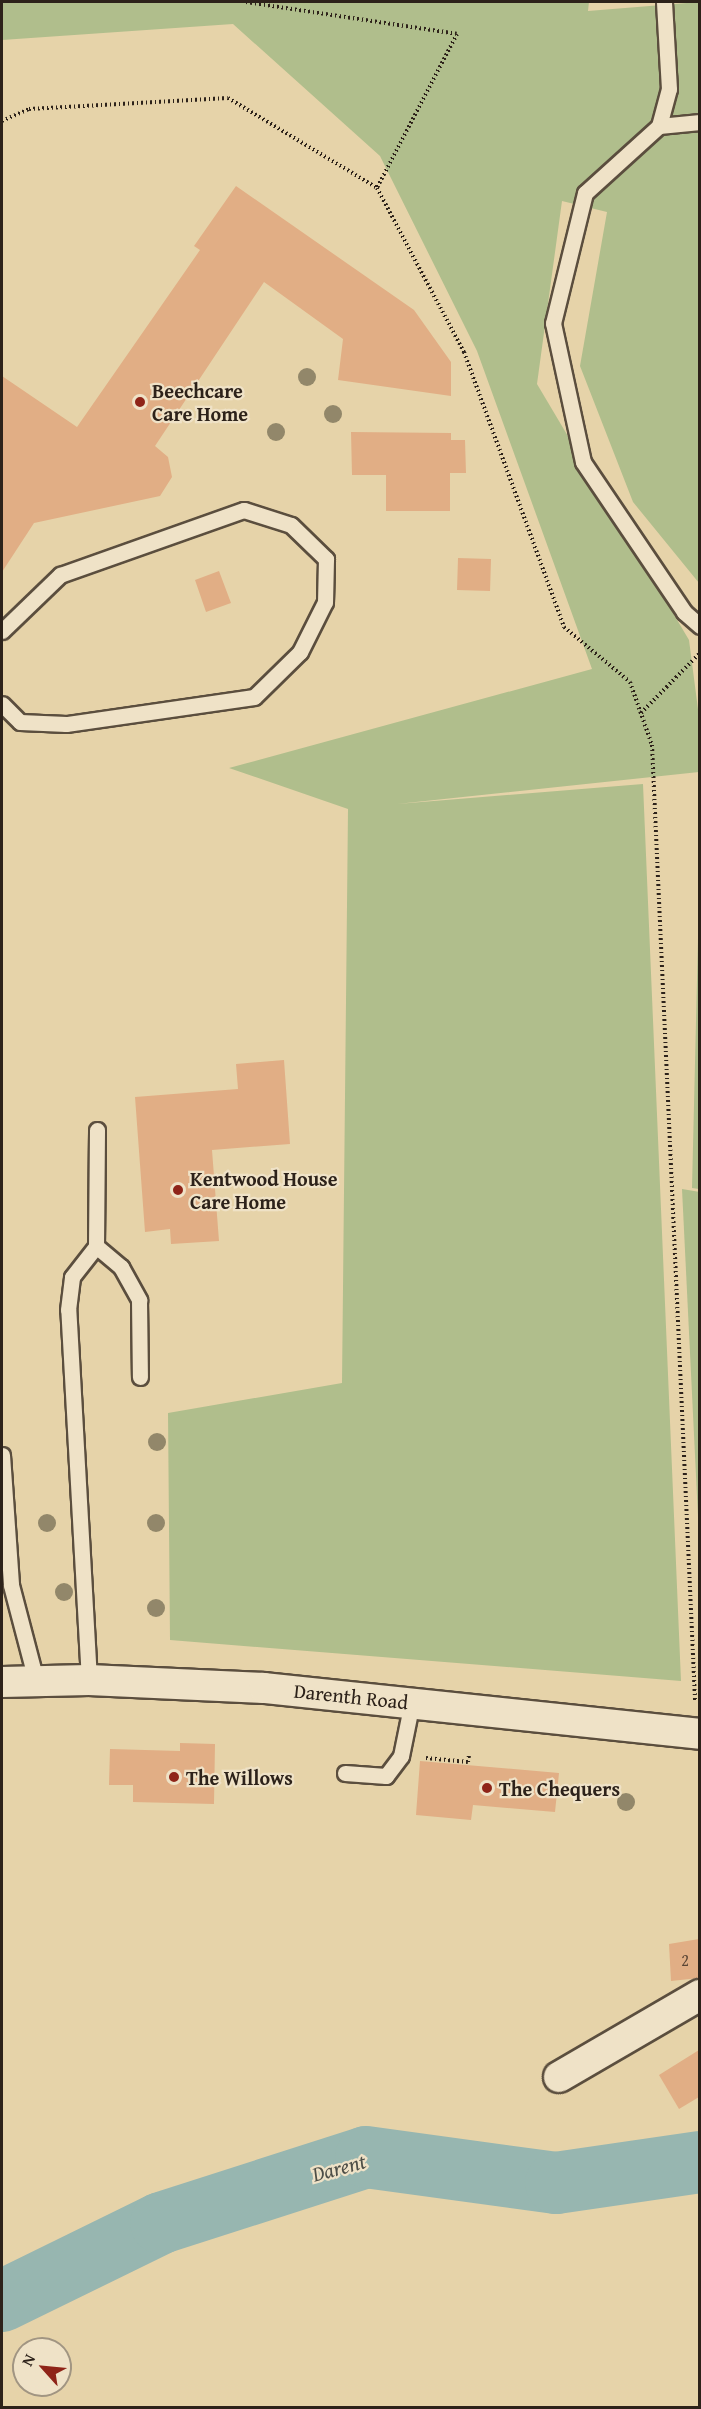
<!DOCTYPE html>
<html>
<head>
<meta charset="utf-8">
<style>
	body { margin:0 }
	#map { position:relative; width:701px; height:2409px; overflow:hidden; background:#e6d3a9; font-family:"Gentium Book Plus",serif }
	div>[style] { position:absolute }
	.green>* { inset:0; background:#b0be8c }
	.river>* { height:62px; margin:-31px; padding:0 31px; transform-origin:31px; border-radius:31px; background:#97b6b0 }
	.building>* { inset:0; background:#e1ae85 }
	.path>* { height:4px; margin-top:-2px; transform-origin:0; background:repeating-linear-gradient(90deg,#2d221a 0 1.5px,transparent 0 4.5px) }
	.roads { filter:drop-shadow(2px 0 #5b4e3e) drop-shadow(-2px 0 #5b4e3e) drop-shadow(0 2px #5b4e3e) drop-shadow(0 -2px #5b4e3e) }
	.lane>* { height:15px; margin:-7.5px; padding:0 7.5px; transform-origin:7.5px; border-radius:7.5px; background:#efe2c7 }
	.street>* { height:30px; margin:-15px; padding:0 15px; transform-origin:15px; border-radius:15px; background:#efe2c7 }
	.trees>* { width:18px; height:18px; margin:-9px; border-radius:50%; background:#92876a }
	.dots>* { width:16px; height:16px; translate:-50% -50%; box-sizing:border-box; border:3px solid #efe2c7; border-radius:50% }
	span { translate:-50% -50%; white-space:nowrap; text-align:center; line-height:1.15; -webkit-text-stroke:4.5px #efe2c7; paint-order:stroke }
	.number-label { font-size:16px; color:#5a4535 }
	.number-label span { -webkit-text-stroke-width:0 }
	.poi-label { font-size:20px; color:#2d221a; font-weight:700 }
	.left { translate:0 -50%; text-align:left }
	.street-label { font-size:20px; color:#2d221a }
	.water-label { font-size:21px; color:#4d4e47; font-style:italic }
	.frame { position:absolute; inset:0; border:3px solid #2d221a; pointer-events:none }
	.north { position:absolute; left:12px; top:2337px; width:60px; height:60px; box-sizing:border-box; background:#efe2c7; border:2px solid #a19582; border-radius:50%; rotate:297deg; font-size:16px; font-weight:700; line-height:24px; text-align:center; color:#2d221a }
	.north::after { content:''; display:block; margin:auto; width:21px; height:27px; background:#8f2418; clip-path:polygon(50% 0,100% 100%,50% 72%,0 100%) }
</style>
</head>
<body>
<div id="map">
	<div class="green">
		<i style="clip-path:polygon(2px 2px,589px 2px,588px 11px,699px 2px,699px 583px,633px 502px,580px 366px,607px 212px,562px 201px,537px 384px,689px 640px,699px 717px,699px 772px,397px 804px,643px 784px,681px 1681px,170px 1640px,168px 1413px,342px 1383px,348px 809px,229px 768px,592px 669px,477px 351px,380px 156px,233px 24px,2px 40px)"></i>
		<i style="clip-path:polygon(699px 897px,699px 1189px,692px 1188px)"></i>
		<i style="clip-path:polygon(682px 1189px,700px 1192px,699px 1537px)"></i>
	</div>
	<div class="river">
		<i style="left:2px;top:2301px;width:177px;rotate:-26.1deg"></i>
		<i style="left:161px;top:2223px;width:215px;rotate:-17.8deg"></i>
		<i style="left:366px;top:2157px;width:192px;rotate:7.8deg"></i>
		<i style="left:556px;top:2183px;width:146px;rotate:-8.3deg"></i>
	</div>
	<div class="building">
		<i style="clip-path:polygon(236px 186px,414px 310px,451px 362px,451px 396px,338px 380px,343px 339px,264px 282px,155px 446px,168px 457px,172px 477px,160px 496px,34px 523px,2px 572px,2px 376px,77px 427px,200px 250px,194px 246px)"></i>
		<i style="clip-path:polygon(351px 432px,451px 433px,451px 440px,465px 440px,466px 473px,450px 473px,450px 511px,386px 511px,386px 475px,352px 475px)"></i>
		<i style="clip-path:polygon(458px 558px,491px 559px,490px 591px,457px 590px)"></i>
		<i style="clip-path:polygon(219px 571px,231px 603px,206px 612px,195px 580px)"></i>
		<i style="clip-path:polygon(284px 1060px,290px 1144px,212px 1150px,219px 1241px,171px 1244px,170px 1229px,145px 1232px,135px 1097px,238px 1089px,236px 1064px)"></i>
		<i style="clip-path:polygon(180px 1743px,215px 1744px,214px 1804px,133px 1802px,133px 1785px,109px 1785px,110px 1749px,180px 1751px)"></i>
		<i style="clip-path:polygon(420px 1761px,559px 1773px,555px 1812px,473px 1805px,471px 1820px,416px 1815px)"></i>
		<i style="clip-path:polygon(699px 1939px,699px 1978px,671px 1981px,669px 1944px)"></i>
		<i style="clip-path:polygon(699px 2050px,699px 2097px,679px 2109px,659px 2075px)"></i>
	</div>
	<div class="path">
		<i style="left:246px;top:2px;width:213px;rotate:8.6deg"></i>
		<i style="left:457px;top:34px;width:174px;rotate:117.5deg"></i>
		<i style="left:2px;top:121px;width:30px;rotate:-24deg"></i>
		<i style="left:29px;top:109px;width:199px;rotate:-3.2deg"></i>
		<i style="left:228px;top:98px;width:174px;rotate:31.1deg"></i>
		<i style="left:377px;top:188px;width:186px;rotate:62.1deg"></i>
		<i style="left:464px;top:352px;width:293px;rotate:70deg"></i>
		<i style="left:564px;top:627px;width:86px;rotate:39.8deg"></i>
		<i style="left:630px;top:682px;width:67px;rotate:70.8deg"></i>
		<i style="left:652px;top:745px;width:957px;rotate:87.42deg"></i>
		<i style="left:641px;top:713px;width:84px;rotate:-45.5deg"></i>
		<i style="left:426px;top:1758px;width:42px;rotate:5.4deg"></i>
		<i style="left:468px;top:1762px;width:7px;rotate:-82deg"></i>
	</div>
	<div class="roads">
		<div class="lane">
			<i style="left:700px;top:122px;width:41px;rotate:174.4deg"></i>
			<i style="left:659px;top:126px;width:100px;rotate:137.8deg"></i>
			<i style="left:585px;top:193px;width:134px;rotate:103.8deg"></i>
			<i style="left:553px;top:323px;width:142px;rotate:77.8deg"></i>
			<i style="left:583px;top:462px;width:181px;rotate:56deg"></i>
			<i style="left:684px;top:612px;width:21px;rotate:41deg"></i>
			<i style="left:659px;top:126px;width:38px;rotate:-75deg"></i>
			<i style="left:669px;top:89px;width:87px;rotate:-93.3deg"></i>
			<i style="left:2px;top:631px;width:81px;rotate:-44deg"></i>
			<i style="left:60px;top:575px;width:195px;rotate:-19.5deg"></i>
			<i style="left:244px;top:510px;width:49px;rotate:17.7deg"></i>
			<i style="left:291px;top:525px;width:49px;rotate:44.2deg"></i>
			<i style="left:326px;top:559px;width:43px;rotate:91.3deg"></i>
			<i style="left:325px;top:602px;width:56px;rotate:116.6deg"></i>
			<i style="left:300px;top:652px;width:64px;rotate:135.6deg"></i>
			<i style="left:254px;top:697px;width:190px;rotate:171.8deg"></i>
			<i style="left:66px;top:724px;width:46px;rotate:-177.5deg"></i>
			<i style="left:20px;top:722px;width:25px;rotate:-135deg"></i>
			<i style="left:96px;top:1246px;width:33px;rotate:40deg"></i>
			<i style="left:121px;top:1267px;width:38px;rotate:61deg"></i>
			<i style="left:139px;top:1300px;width:77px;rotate:89.3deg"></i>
			<i style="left:2px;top:1455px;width:130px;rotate:86deg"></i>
			<i style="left:11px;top:1585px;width:98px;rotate:75.3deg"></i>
			<i style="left:89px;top:1680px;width:371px;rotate:-93.2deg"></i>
			<i style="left:68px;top:1310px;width:33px;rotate:-83deg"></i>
			<i style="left:72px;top:1277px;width:39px;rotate:-52deg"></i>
			<i style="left:96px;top:1246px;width:116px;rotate:-89.5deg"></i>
			<i style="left:345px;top:1773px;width:41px;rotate:4.2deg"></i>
			<i style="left:386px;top:1776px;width:25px;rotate:-53deg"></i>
			<i style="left:401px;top:1756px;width:55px;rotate:-78.5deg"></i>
		</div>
		<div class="street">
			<i style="left:2px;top:1682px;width:87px;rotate:-1.3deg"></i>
			<i style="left:89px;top:1680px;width:175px;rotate:2.6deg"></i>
			<i style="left:264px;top:1688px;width:438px;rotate:6deg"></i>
			<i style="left:559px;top:2077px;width:163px;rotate:-30.2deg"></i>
		</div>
	</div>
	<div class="trees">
		<i style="left:307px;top:377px"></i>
		<i style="left:333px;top:414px"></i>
		<i style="left:276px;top:432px"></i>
		<i style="left:157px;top:1442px"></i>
		<i style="left:47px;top:1523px"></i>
		<i style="left:156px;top:1523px"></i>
		<i style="left:64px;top:1592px"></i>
		<i style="left:156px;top:1608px"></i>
		<i style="left:626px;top:1802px"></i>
	</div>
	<div class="dots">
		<i style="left:140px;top:402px;background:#8f2418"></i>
		<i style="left:178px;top:1190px;background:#8f2418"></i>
		<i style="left:174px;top:1777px;background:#8f2418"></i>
		<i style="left:487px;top:1788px;background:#8f2418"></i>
	</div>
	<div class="number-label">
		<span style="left:685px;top:1960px">2</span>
	</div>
	<div class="poi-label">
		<span class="left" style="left:152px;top:402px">Beechcare<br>Care Home</span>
		<span class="left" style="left:190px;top:1190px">Kentwood House<br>Care Home</span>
		<span class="left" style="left:186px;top:1777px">The Willows</span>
		<span class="left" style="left:499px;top:1788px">The Chequers</span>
	</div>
	<div class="street-label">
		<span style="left:351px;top:1696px;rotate:6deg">Darenth Road</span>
	</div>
	<div class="water-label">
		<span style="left:339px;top:2168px;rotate:-15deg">Darent</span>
	</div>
	<div class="frame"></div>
	<div class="north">N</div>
</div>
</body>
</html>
